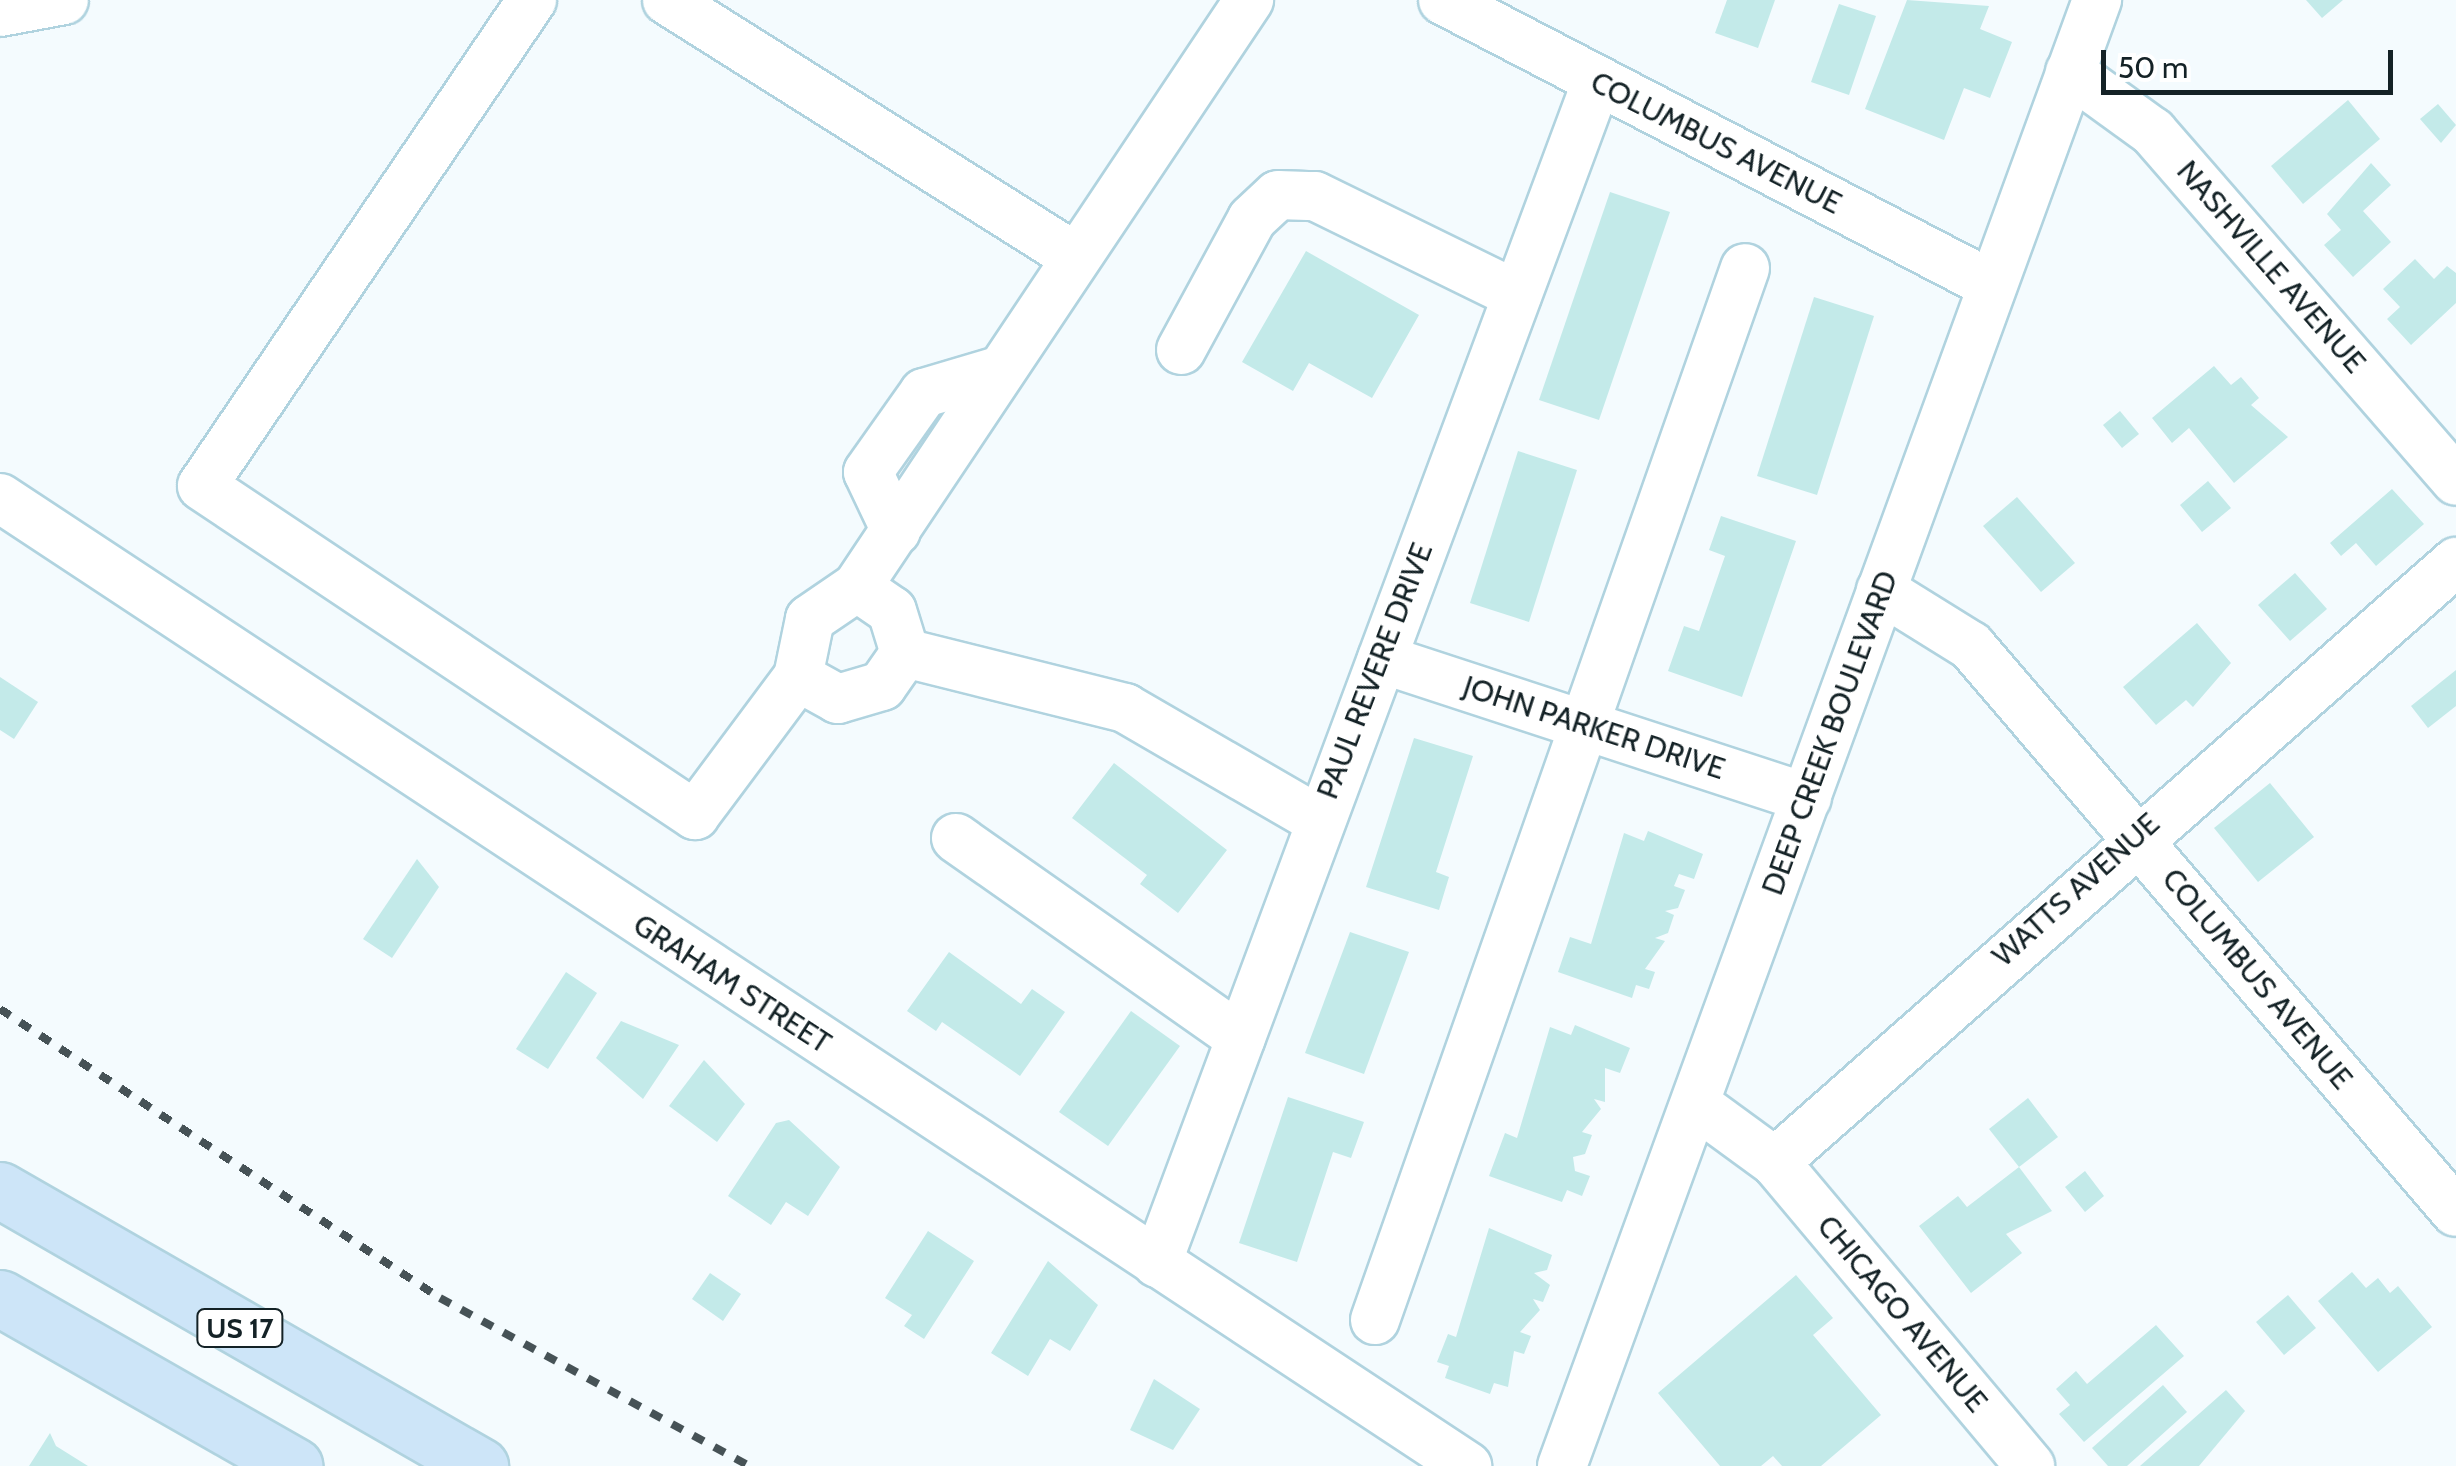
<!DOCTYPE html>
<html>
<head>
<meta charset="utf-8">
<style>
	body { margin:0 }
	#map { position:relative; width:2456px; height:1466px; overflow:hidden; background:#f4fbfe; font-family:Cabin,sans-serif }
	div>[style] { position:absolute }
	.building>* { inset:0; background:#c3eae9 }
	.roads { filter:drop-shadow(2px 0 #b0d3df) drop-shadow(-2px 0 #b0d3df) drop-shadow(0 2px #b0d3df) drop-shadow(0 -2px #b0d3df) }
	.minor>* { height:48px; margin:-24px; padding:0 24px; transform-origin:24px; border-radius:24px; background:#fff }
	.major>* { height:55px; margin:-27.5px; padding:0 27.5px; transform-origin:27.5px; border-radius:27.5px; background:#cde5f8 }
	.rail>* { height:8px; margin-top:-4px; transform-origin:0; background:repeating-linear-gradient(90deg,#465256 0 12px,transparent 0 24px) }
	span { translate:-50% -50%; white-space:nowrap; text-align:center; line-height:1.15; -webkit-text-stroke:8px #fff; paint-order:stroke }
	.shield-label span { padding:2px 8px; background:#fff; border:2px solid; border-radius:8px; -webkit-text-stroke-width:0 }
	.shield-label { font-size:28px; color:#142226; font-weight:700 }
	.street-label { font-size:30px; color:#142226 }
	.scale { position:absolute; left:2101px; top:50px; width:292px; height:45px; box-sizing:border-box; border:5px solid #142226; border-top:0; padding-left:12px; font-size:30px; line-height:35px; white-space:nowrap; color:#142226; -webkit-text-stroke:8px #fff; paint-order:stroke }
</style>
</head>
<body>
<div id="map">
	<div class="building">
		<i style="clip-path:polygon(1727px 0,1775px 0,1758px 48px,1715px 33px)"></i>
		<i style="clip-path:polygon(1907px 0,1989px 6px,1980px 29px,2012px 42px,1990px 98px,1964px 88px,1944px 140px,1865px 109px)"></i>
		<i style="clip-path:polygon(2306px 0,2343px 0,2322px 18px)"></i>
		<i style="clip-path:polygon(1839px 4px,1876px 16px,1849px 95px,1811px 82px)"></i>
		<i style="clip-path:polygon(2348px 100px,2380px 139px,2303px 204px,2271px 166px)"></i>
		<i style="clip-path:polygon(2438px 104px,2456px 125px,2441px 143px,2420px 119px)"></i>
		<i style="clip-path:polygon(2371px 163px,2391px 185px,2363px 211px,2391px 242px,2353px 277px,2324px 245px,2341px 230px,2327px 214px)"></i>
		<i style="clip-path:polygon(1610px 192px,1670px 212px,1599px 420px,1539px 400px)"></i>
		<i style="clip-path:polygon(1306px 251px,1419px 315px,1372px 398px,1309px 363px,1293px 391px,1242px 362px)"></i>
		<i style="clip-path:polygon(2415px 259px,2434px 279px,2447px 266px,2456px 273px,2456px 303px,2411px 345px,2387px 319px,2400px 307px,2383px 289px)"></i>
		<i style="clip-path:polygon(1814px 297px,1874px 316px,1817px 495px,1757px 476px)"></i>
		<i style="clip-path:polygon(2214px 366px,2231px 385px,2241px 377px,2259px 398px,2251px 405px,2288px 437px,2234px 483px,2189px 428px,2172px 443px,2152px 418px)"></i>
		<i style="clip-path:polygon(2120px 411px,2139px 434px,2122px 448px,2103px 425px)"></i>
		<i style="clip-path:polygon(1518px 451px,1577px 470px,1529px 622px,1470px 603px)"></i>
		<i style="clip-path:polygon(2208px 481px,2231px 508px,2202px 532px,2180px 505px)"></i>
		<i style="clip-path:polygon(2392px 489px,2424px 524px,2376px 566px,2356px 543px,2341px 556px,2330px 543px)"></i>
		<i style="clip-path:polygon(2017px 497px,2075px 563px,2041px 592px,1983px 526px)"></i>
		<i style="clip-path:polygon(1721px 516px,1796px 541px,1742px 697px,1668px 671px,1684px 626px,1699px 631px,1725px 556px,1709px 550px)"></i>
		<i style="clip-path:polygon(2295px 573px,2327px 609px,2290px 641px,2258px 605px)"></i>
		<i style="clip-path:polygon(2197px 623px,2231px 663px,2193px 707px,2186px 700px,2156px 725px,2123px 687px)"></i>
		<i style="clip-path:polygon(2456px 670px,2456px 706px,2428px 728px,2411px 706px)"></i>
		<i style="clip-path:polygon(0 677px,38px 702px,14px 739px,0 730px)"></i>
		<i style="clip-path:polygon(1414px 738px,1473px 756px,1436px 872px,1449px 877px,1439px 910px,1366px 887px)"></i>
		<i style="clip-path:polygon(1114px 763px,1227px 850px,1178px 913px,1140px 884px,1147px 875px,1072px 818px)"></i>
		<i style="clip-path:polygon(2270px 783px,2314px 837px,2258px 882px,2214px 828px)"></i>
		<i style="clip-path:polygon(1648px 831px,1703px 854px,1694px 879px,1679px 874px,1674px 886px,1685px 890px,1678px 908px,1665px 911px,1674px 915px,1668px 933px,1655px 938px,1665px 941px,1645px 969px,1655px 972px,1649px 989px,1636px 985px,1632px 998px,1558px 972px,1570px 937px,1591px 944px,1624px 833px,1644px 841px)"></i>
		<i style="clip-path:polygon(417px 859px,439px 887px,392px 958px,363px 939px)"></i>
		<i style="clip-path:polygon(1350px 932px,1409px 952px,1364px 1074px,1305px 1053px)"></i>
		<i style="clip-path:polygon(949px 952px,1021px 1004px,1032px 989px,1065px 1012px,1020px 1076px,942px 1022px,936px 1031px,907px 1011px)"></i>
		<i style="clip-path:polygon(566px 972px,597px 993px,548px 1069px,516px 1049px)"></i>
		<i style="clip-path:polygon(1131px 1011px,1180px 1046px,1108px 1146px,1059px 1112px)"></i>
		<i style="clip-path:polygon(621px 1021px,679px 1045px,643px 1099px,596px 1058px)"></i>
		<i style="clip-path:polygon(1575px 1025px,1630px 1048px,1620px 1073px,1605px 1068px,1605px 1102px,1594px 1099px,1601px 1109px,1582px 1132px,1592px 1135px,1585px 1154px,1573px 1157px,1575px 1171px,1590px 1176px,1582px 1196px,1567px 1190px,1562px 1202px,1489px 1176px,1505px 1133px,1517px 1138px,1550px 1027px,1571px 1035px)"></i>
		<i style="clip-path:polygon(704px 1060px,745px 1104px,717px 1142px,669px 1106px)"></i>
		<i style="clip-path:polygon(1288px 1097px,1364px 1122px,1351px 1158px,1333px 1152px,1297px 1262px,1239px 1243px)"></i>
		<i style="clip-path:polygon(2028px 1098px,2058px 1137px,2019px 1167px,1989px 1129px)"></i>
		<i style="clip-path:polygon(789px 1120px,840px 1167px,808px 1216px,786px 1202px,771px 1225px,728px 1196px,776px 1123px)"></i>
		<i style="clip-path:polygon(2019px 1167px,2052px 1211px,2006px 1234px,2022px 1253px,1971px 1293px,1919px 1226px,1958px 1196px,1967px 1207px)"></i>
		<i style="clip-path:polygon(2085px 1171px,2104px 1196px,2085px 1212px,2065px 1187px)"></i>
		<i style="clip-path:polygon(1489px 1228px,1552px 1255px,1547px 1270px,1534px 1273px,1550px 1285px,1543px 1302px,1533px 1299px,1540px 1310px,1520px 1332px,1531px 1336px,1524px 1354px,1514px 1351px,1508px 1387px,1494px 1383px,1490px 1394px,1445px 1378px,1449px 1366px,1437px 1362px,1448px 1334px,1456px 1337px)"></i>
		<i style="clip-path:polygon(928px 1231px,974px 1261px,924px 1339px,904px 1326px,912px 1315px,885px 1298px)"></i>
		<i style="clip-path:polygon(1048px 1261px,1098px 1305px,1070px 1351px,1050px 1339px,1028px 1376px,991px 1353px)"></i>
		<i style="clip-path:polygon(2352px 1272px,2366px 1288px,2378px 1278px,2390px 1293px,2398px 1286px,2432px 1327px,2378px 1372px,2318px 1301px)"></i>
		<i style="clip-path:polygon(710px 1273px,741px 1294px,723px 1321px,692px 1299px)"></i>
		<i style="clip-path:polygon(1796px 1275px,1833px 1318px,1813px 1335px,1881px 1415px,1821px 1466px,1782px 1466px,1773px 1456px,1761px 1466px,1720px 1466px,1658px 1393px)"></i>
		<i style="clip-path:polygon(2288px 1295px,2316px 1328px,2284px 1355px,2256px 1322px)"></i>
		<i style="clip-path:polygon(2156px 1325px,2184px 1356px,2084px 1442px,2059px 1414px,2070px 1405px,2056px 1389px,2076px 1371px,2087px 1384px)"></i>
		<i style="clip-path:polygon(1154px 1379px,1200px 1409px,1173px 1450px,1130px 1430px)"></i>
		<i style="clip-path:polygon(2163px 1385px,2187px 1412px,2127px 1466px,2108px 1466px,2092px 1448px)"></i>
		<i style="clip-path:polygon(2226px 1390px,2245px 1411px,2199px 1466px,2140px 1466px)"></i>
		<i style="clip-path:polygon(50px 1433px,56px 1446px,88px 1466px,29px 1466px)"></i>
	</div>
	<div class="roads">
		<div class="minor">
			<i style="left:532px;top:0;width:587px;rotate:124.18deg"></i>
			<i style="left:202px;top:486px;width:593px;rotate:33.72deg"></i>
			<i style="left:695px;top:815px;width:172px;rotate:-53.3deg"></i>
			<i style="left:798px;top:677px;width:59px;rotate:-78.3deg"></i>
			<i style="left:810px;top:619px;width:57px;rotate:-34.2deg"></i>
			<i style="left:857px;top:587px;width:42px;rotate:34.4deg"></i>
			<i style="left:892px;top:611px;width:44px;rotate:72.8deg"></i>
			<i style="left:905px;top:653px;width:40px;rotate:124.9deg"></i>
			<i style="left:882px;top:686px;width:46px;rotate:163.5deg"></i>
			<i style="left:838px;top:699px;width:46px;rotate:-151.2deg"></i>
			<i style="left:667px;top:0;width:479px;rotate:32.2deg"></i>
			<i style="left:1443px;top:0;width:616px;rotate:27.44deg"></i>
			<i style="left:0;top:12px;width:65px;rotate:-10.6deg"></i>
			<i style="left:2070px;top:72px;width:102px;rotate:35.9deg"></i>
			<i style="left:2153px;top:132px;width:462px;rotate:49deg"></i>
			<i style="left:1181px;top:350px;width:149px;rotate:-61.5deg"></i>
			<i style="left:1252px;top:219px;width:35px;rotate:-43deg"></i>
			<i style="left:1278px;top:195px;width:37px;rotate:2deg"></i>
			<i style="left:1315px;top:196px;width:225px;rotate:26.1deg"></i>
			<i style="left:0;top:498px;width:1758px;rotate:33.42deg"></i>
			<i style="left:896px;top:531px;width:65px;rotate:-115.4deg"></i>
			<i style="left:868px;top:472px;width:97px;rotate:-54.7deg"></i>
			<i style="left:924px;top:393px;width:80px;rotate:-16.6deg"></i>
			<i style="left:857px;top:587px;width:706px;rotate:-56.26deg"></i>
			<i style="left:1881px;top:590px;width:106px;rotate:31.9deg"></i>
			<i style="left:1971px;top:646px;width:745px;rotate:49.41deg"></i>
			<i style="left:905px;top:653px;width:227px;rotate:14deg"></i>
			<i style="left:1125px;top:708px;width:223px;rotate:30.1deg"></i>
			<i style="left:1382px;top:659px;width:447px;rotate:18.1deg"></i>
			<i style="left:956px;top:838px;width:348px;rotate:35.1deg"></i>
			<i style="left:1697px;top:1105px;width:97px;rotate:36.2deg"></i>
			<i style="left:1775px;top:1162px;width:397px;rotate:50deg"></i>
			<i style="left:1775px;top:1162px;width:908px;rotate:-41.38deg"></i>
			<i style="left:1157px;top:1263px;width:1261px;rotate:-69.58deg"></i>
			<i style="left:1375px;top:1320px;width:1115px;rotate:-70.62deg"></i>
			<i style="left:1562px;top:1466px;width:1561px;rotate:-69.95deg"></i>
		</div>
		<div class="major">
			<i style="left:0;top:1190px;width:554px;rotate:29.9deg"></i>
			<i style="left:0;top:1298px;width:339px;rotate:29.7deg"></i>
		</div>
	</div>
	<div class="rail">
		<i style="left:0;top:1009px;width:526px;rotate:33.3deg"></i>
		<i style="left:440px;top:1298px;width:352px;rotate:28.5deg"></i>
	</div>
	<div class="shield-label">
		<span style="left:240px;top:1328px">US 17</span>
	</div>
	<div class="street-label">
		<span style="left:1716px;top:143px;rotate:27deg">COLUMBUS AVENUE</span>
		<span style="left:2271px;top:267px;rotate:49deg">NASHVILLE AVENUE</span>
		<span style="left:1375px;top:671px;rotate:-69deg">PAUL REVERE DRIVE</span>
		<span style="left:1594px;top:728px;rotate:18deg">JOHN PARKER DRIVE</span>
		<span style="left:1830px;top:733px;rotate:-70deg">DEEP CREEK BOULEVARD</span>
		<span style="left:2076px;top:890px;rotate:-42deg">WATTS AVENUE</span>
		<span style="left:2257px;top:979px;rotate:50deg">COLUMBUS AVENUE</span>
		<span style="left:732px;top:984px;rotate:33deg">GRAHAM STREET</span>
		<span style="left:1902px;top:1314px;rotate:50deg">CHICAGO AVENUE</span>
	</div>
	<div class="scale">50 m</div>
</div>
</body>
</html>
